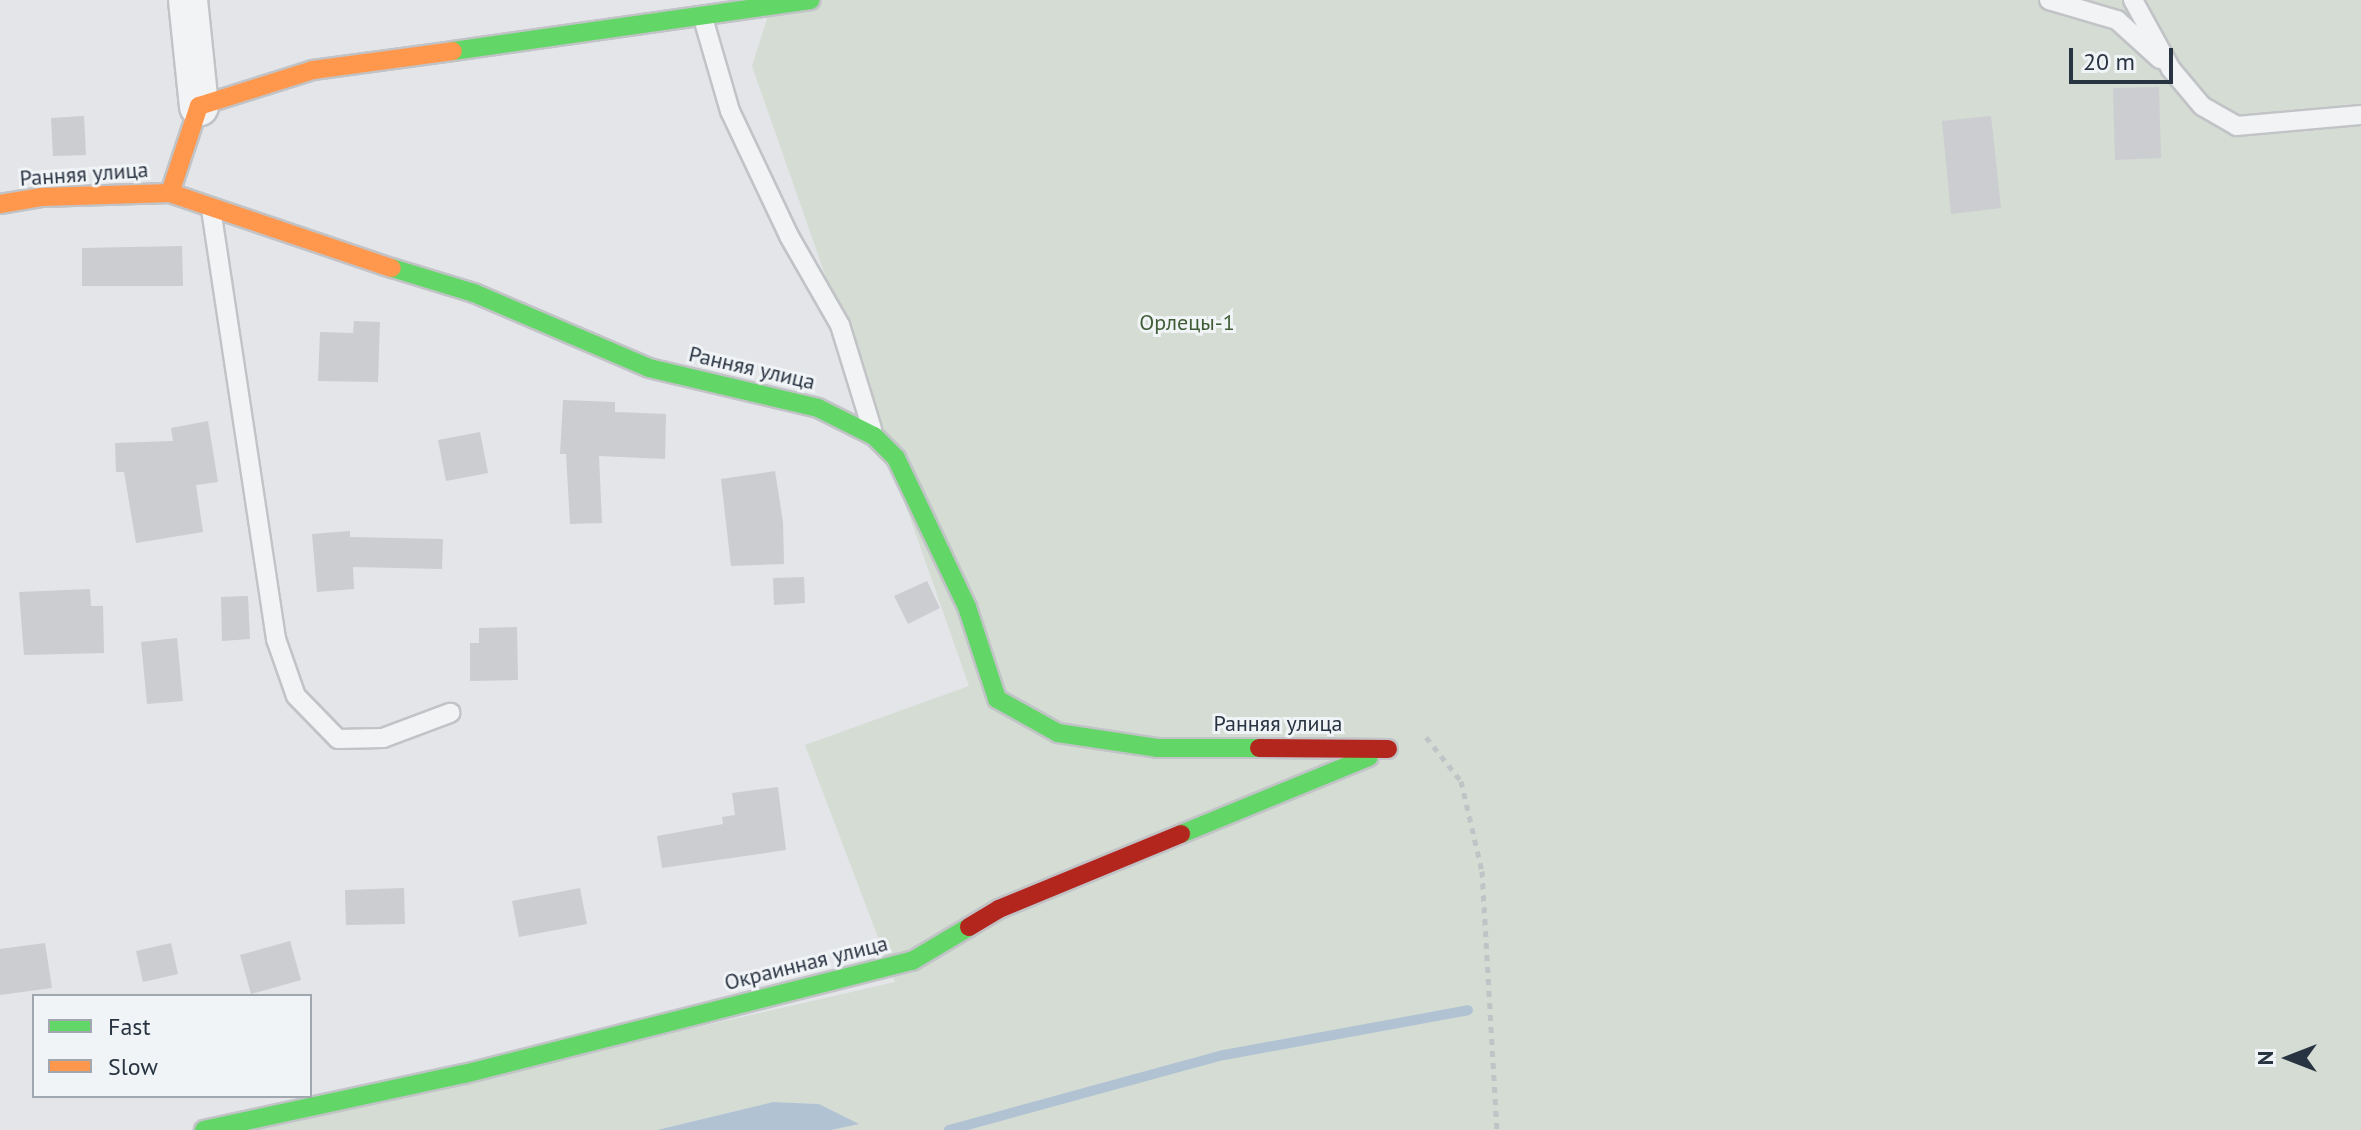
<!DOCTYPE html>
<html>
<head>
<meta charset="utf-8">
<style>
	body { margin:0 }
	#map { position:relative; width:2361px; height:1130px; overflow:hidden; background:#e3e5e8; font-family:"PT Sans",sans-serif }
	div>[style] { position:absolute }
	.green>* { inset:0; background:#d4dcd3 }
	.water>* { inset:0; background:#b1c3d3 }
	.stream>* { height:10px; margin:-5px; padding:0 5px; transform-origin:5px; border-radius:5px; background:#b1c3d3 }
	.building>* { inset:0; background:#cbcdd0 }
	.path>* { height:5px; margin-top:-2.5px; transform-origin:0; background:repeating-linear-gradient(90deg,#c1c4c7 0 6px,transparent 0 12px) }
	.roads { filter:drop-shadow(2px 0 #c1c3c6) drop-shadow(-2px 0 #c1c3c6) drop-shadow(0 2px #c1c3c6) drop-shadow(0 -2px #c1c3c6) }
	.lane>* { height:18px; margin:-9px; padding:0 9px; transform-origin:9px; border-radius:9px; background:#f2f3f5 }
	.street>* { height:38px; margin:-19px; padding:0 19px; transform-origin:19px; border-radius:19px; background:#f2f3f5 }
	.fast>* { height:18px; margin:-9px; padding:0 9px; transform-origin:9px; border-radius:9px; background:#63d668 }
	.slow>* { height:18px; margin:-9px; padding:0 9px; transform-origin:9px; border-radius:9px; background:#ff974d }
	.jam>* { height:18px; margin:-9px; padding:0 9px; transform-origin:9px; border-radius:9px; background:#b3261e }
	span { translate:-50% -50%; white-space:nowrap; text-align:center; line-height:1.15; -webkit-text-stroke:6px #f1f4f7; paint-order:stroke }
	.street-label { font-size:22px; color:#293442 }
	.park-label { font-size:22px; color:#405d36 }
	.legend { position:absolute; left:32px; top:994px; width:280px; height:104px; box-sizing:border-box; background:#f1f4f7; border:2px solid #a1a7af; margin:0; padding:10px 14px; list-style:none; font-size:24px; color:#293442 }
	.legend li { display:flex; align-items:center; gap:16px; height:40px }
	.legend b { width:40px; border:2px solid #a1a7af }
	.north { position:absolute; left:2249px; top:1018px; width:80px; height:80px; -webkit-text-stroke:6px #f1f4f7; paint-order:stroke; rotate:270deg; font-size:22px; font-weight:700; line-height:32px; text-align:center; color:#293442 }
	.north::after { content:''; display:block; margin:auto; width:28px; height:36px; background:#293442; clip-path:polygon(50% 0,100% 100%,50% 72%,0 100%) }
	.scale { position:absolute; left:2069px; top:48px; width:104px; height:36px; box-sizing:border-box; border:4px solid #293442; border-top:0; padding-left:10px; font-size:24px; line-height:28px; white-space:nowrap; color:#293442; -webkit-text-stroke:6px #f1f4f7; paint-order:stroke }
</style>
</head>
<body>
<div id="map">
	<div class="green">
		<i style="clip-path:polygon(773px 0,2361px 0,2361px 1130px,831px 1130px,857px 1124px,819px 1104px,773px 1102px,657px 1130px,247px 1130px,895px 982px,805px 745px,969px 686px,752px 66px)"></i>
	</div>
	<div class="water">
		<i style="clip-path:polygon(773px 1102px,819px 1104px,859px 1124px,831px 1130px,657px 1130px)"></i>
	</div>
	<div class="stream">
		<i style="left:949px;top:1130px;width:285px;rotate:-15.3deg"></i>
		<i style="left:1224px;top:1055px;width:248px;rotate:-10.4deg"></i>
	</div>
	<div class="building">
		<i style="clip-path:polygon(2159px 87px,2161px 158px,2115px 160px,2113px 88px)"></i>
		<i style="clip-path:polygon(84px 116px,86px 155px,53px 156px,51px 118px)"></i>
		<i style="clip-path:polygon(1991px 116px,2001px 208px,1951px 214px,1942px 121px)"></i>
		<i style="clip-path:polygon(182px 246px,183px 286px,82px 286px,82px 248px)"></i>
		<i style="clip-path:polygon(354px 321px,380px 322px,378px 382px,318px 381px,320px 332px,353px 333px)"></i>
		<i style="clip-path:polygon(563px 400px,615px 402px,615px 412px,666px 414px,665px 459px,599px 456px,602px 523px,570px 524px,566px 454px,560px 454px)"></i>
		<i style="clip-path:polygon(208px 421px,218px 482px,196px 485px,203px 532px,136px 543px,124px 472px,116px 472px,115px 443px,173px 441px,171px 428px)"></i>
		<i style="clip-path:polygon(480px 432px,488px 473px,446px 481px,438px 440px)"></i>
		<i style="clip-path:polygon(775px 471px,783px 522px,784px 564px,731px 566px,721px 479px)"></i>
		<i style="clip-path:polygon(350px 531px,350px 537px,443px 539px,442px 569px,353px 567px,354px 589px,317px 592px,312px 534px)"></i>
		<i style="clip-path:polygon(804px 577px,805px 603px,774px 605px,773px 578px)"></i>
		<i style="clip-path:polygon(927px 581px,940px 608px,908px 624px,894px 596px)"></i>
		<i style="clip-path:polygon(90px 589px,91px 606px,103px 606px,104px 653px,24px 655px,19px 592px)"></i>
		<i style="clip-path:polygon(248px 596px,250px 639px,222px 641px,221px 597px)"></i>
		<i style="clip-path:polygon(517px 627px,518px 680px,470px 681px,470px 643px,479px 643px,479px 628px)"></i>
		<i style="clip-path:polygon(177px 638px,183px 701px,147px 704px,141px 642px)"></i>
		<i style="clip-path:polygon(778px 787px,786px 850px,662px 868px,657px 836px,723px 824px,722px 817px,735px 815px,732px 793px)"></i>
		<i style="clip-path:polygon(404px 888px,405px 924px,346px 925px,345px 890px)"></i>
		<i style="clip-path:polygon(580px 888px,587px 924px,519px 937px,512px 901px)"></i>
		<i style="clip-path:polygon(290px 941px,301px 980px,251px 994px,240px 955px)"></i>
		<i style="clip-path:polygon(45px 943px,52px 988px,0 995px,0 949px)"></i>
		<i style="clip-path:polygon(171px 943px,178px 974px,143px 982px,136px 951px)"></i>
	</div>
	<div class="path">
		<i style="left:1426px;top:737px;width:56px;rotate:51.5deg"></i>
		<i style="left:1461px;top:781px;width:92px;rotate:76.9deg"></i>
		<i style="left:1482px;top:871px;width:259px;rotate:86.7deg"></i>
	</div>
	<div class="roads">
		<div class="lane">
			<i style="left:2049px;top:0;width:71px;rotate:16.4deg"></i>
			<i style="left:2117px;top:20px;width:58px;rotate:42.2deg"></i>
			<i style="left:2133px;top:0;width:79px;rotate:61.2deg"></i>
			<i style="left:2171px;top:69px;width:48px;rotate:50deg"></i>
			<i style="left:2202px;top:106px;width:40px;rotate:29.7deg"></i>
			<i style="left:2237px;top:126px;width:124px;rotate:-5.1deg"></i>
			<i style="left:703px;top:18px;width:97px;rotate:73.8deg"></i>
			<i style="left:730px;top:111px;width:138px;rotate:64.7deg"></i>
			<i style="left:789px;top:236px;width:103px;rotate:60.2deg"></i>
			<i style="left:840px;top:325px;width:109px;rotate:72.9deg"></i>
			<i style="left:211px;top:209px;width:435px;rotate:81.4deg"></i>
			<i style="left:276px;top:639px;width:60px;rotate:70.7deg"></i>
			<i style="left:296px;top:696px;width:60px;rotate:45.7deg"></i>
			<i style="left:338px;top:739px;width:45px;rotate:-1.3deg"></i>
			<i style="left:383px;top:738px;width:72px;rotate:-20.5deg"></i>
		</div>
		<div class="street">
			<i style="left:188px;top:0;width:107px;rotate:84.1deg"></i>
		</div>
		<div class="fast">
			<i style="left:453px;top:51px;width:361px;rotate:-8.1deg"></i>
			<i style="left:392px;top:268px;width:86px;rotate:17deg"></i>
			<i style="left:474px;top:293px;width:190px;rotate:23.2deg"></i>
			<i style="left:649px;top:368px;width:174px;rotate:13.3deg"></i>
			<i style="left:818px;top:408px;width:63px;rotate:26.6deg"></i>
			<i style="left:874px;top:436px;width:31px;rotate:45deg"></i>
			<i style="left:896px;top:458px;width:165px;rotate:64.5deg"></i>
			<i style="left:967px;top:607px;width:97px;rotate:71.9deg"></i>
			<i style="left:997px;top:699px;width:70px;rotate:29.1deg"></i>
			<i style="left:1058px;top:733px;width:100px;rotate:8.6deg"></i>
			<i style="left:1157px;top:748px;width:102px"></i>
			<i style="left:1181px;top:834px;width:203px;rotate:-22.3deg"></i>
			<i style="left:204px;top:1130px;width:266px;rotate:-12.2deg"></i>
			<i style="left:464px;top:1074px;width:462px;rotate:-14.2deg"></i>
			<i style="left:912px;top:961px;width:66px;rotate:-30.8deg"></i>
		</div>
		<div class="slow">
			<i style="left:170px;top:193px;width:92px;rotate:-71.6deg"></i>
			<i style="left:199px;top:106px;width:120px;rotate:-17.5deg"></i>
			<i style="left:313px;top:70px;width:141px;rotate:-7.7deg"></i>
			<i style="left:0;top:204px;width:43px;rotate:-9.5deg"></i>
			<i style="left:42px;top:197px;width:128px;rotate:-1.8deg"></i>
			<i style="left:170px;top:193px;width:234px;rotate:18.7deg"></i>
		</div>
		<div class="jam">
			<i style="left:1259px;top:748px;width:129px;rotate:0.4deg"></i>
			<i style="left:969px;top:927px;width:35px;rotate:-31deg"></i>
			<i style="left:999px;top:909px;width:197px;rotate:-22.4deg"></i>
		</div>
	</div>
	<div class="street-label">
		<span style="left:84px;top:174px;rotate:-4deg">Ранняя улица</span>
		<span style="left:752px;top:368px;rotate:13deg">Ранняя улица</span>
		<span style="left:1278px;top:724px">Ранняя улица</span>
		<span style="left:806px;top:963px;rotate:-14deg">Окраинная улица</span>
	</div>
	<div class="park-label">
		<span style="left:1187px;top:323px">Орлецы-1</span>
	</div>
	<ul class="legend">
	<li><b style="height:10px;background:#63d668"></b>Fast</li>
	<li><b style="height:10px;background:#ff974d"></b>Slow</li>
	</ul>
	<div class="north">N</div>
	<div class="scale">20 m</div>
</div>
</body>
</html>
